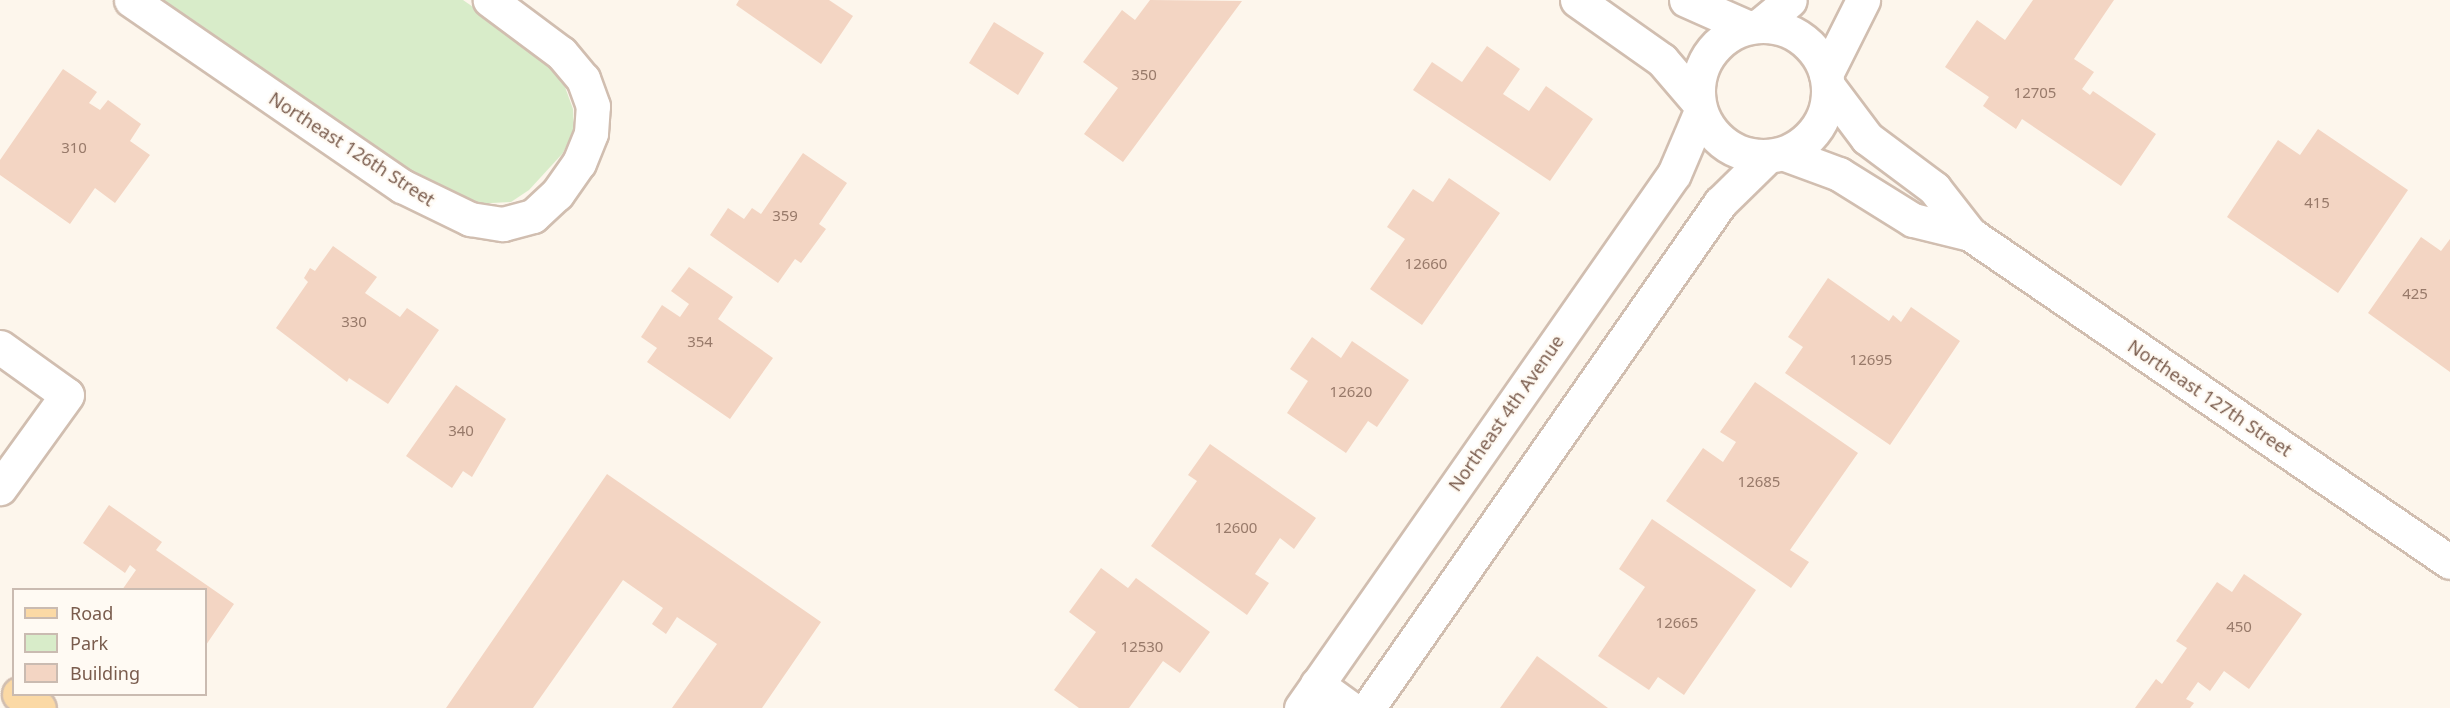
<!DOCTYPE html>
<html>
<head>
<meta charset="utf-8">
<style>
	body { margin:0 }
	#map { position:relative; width:2450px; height:708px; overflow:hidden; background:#fdf6ec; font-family:"Noto Sans",sans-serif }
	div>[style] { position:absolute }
	.green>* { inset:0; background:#d8ecc9 }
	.building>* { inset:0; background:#f3d5c3 }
	.roads { filter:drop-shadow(2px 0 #d1beb0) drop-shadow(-2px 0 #d1beb0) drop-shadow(0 2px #d1beb0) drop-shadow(0 -2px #d1beb0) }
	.minor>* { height:33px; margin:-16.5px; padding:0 16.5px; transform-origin:16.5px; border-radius:16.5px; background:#fff }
	.minor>.ring { margin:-16.5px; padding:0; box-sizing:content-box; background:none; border:33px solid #fff; border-radius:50% }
	.major>* { height:33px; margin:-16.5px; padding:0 16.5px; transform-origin:16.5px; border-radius:16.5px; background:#fbd9a5 }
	span { translate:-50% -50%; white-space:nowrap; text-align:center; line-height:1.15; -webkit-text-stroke:4.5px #fffaf3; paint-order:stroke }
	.number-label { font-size:15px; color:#987a6a }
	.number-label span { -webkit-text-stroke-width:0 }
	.street-label { font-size:18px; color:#7a5c4d }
	.legend { position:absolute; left:12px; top:588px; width:195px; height:108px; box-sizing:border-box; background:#fffaf3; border:2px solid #cabbb1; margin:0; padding:8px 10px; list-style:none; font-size:18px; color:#7a5c4d }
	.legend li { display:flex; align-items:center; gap:12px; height:30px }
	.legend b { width:30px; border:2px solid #cabbb1 }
</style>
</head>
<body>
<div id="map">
	<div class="green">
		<i style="clip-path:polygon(154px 0,463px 0,515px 36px,554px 72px,565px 87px,573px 109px,574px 130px,563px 153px,529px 190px,511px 202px,473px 204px,426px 184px)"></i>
	</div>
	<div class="building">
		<i style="clip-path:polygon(739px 0,829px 0,853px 16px,821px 64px,736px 5px)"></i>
		<i style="clip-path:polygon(1150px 0,1242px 1px,1123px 162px,1084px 134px,1118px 88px,1083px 62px,1122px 10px,1135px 20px)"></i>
		<i style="clip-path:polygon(2033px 0,2114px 0,2074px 59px,2094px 72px,2082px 89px,2090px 95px,2093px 91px,2156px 134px,2121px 186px,2022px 119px,2016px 129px,1983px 106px,1989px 97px,1945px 67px,1977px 20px,2005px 40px)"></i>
		<i style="clip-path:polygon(994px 22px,1044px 53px,1018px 95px,969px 63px)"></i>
		<i style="clip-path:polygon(1487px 46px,1520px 69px,1503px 94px,1529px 111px,1546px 86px,1593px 119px,1550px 181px,1413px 90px,1432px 62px,1462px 82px)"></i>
		<i style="clip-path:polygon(63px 69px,97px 92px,89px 103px,100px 110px,108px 100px,141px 124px,130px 141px,150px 155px,115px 203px,95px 188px,70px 224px,0 175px,0 160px)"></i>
		<i style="clip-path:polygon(2318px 129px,2408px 190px,2338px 293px,2227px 217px,2278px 140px,2300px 155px)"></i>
		<i style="clip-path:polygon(803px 153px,847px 183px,819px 224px,826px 229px,801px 263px,795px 259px,778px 283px,710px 235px,728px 208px,744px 219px,752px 208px,761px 214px)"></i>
		<i style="clip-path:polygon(1449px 178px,1500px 213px,1422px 325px,1370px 289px,1405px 239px,1387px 227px,1413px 189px,1433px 202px)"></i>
		<i style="clip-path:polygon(2421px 237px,2441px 251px,2450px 239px,2450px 372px,2368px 313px)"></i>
		<i style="clip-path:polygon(333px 246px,377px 277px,365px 293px,400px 317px,407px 308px,439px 330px,388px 404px,349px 378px,347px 382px,276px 328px,308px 282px,304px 278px,310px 268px,315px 271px)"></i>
		<i style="clip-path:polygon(689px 267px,733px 297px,718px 319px,773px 358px,730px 419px,647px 362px,657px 348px,641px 337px,662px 305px,680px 317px,689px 304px,671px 291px)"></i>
		<i style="clip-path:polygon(1828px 278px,1889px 321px,1893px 315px,1901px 322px,1911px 307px,1960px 341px,1890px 445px,1785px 373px,1803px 347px,1788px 337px)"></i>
		<i style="clip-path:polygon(1312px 337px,1341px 358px,1352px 341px,1409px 380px,1377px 427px,1368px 421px,1346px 453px,1287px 413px,1308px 381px,1290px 369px)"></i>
		<i style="clip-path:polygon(1755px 382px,1858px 453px,1790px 550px,1809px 562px,1791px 588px,1666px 501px,1703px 448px,1723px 462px,1736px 442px,1720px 432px)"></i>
		<i style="clip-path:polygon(456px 385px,506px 419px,472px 477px,463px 471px,452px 488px,406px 456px)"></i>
		<i style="clip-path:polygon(1210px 444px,1316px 518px,1294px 549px,1280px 538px,1255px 574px,1269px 583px,1247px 615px,1151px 546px,1197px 481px,1188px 475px)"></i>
		<i style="clip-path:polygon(607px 474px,821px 622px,762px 708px,672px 708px,717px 644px,677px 617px,666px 634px,652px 624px,663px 608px,623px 580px,533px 708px,446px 708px)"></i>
		<i style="clip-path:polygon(109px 505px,162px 542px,156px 550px,234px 604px,206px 645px,206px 590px,122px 590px,136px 570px,130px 565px,125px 573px,83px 543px)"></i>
		<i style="clip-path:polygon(1652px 519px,1756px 590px,1684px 695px,1658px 677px,1649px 690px,1598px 656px,1645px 587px,1619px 569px)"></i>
		<i style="clip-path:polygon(1101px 568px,1128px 588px,1136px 578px,1210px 632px,1180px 673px,1163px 661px,1129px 708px,1079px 708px,1054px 690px,1096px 632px,1069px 612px)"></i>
		<i style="clip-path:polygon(2244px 574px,2302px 614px,2249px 689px,2224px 671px,2210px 691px,2198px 682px,2186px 699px,2194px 703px,2190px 708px,2135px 708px,2156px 679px,2162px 684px,2187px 648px,2176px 641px,2217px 582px,2232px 592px)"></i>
		<i style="clip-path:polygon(1537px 656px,1608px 708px,1500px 708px)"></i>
	</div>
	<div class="roads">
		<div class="minor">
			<i style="left:131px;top:0;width:329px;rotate:34.5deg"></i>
			<i style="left:402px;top:186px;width:76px;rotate:25.9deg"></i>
			<i style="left:470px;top:219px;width:33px;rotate:9deg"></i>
			<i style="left:503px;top:224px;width:31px;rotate:-15deg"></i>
			<i style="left:533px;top:216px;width:33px;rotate:-43deg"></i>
			<i style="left:557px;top:194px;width:38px;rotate:-55deg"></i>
			<i style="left:579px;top:163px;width:32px;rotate:-68deg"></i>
			<i style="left:591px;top:133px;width:27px;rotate:-86deg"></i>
			<i style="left:593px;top:106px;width:29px;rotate:-110deg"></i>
			<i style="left:583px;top:79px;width:34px;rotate:-130deg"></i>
			<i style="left:561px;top:53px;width:89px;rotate:-143.3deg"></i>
			<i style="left:1577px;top:0;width:104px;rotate:35.2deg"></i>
			<i style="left:1662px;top:60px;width:55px;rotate:49.4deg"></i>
			<i style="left:1686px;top:0;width:67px;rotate:23.9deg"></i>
			<i class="ring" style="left:1698px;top:26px;width:97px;height:97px"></i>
			<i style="left:1759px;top:26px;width:40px;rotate:-40deg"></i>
			<i style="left:1826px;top:74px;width:83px;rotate:-63.4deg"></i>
			<i style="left:1828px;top:86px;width:65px;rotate:53.1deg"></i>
			<i style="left:1867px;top:138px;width:84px;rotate:36.7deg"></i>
			<i style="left:1934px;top:188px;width:58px;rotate:52deg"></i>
			<i style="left:1970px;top:234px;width:581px;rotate:34.35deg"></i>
			<i style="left:1785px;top:154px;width:58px;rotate:20.3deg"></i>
			<i style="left:1839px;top:174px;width:87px;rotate:31.9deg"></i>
			<i style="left:1913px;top:220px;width:59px;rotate:13.8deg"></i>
			<i style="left:0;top:347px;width:82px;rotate:35.6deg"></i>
			<i style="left:67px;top:395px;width:115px;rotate:125.8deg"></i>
			<i style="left:1317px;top:684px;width:41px;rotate:36deg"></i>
			<i style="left:1301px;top:708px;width:651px;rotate:-55.07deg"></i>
			<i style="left:1674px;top:174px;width:66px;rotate:-66.9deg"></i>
			<i style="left:1368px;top:708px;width:616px;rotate:-55.12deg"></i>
			<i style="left:1720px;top:203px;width:66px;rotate:-44.4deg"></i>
		</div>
		<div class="major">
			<i style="left:19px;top:694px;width:24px;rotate:35deg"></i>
		</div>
	</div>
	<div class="number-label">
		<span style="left:1144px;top:75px">350</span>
		<span style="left:2035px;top:93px">12705</span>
		<span style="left:74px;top:148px">310</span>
		<span style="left:2317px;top:203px">415</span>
		<span style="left:785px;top:216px">359</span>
		<span style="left:1426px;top:264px">12660</span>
		<span style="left:2415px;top:294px">425</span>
		<span style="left:354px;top:322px">330</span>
		<span style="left:700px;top:342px">354</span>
		<span style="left:1871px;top:360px">12695</span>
		<span style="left:1351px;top:392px">12620</span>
		<span style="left:461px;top:431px">340</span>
		<span style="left:1759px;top:482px">12685</span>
		<span style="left:1236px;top:528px">12600</span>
		<span style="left:1677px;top:623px">12665</span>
		<span style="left:2239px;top:627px">450</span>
		<span style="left:1142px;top:647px">12530</span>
	</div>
	<div class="street-label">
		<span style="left:352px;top:149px;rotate:33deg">Northeast 126th Street</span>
		<span style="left:2210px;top:398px;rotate:34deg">Northeast 127th Street</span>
		<span style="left:1506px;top:413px;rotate:-55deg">Northeast 4th Avenue</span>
	</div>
	<ul class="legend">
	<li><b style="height:8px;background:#fbd9a5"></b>Road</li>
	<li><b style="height:16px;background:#d8ecc9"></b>Park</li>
	<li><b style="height:16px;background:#f3d5c3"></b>Building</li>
	</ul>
</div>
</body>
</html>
